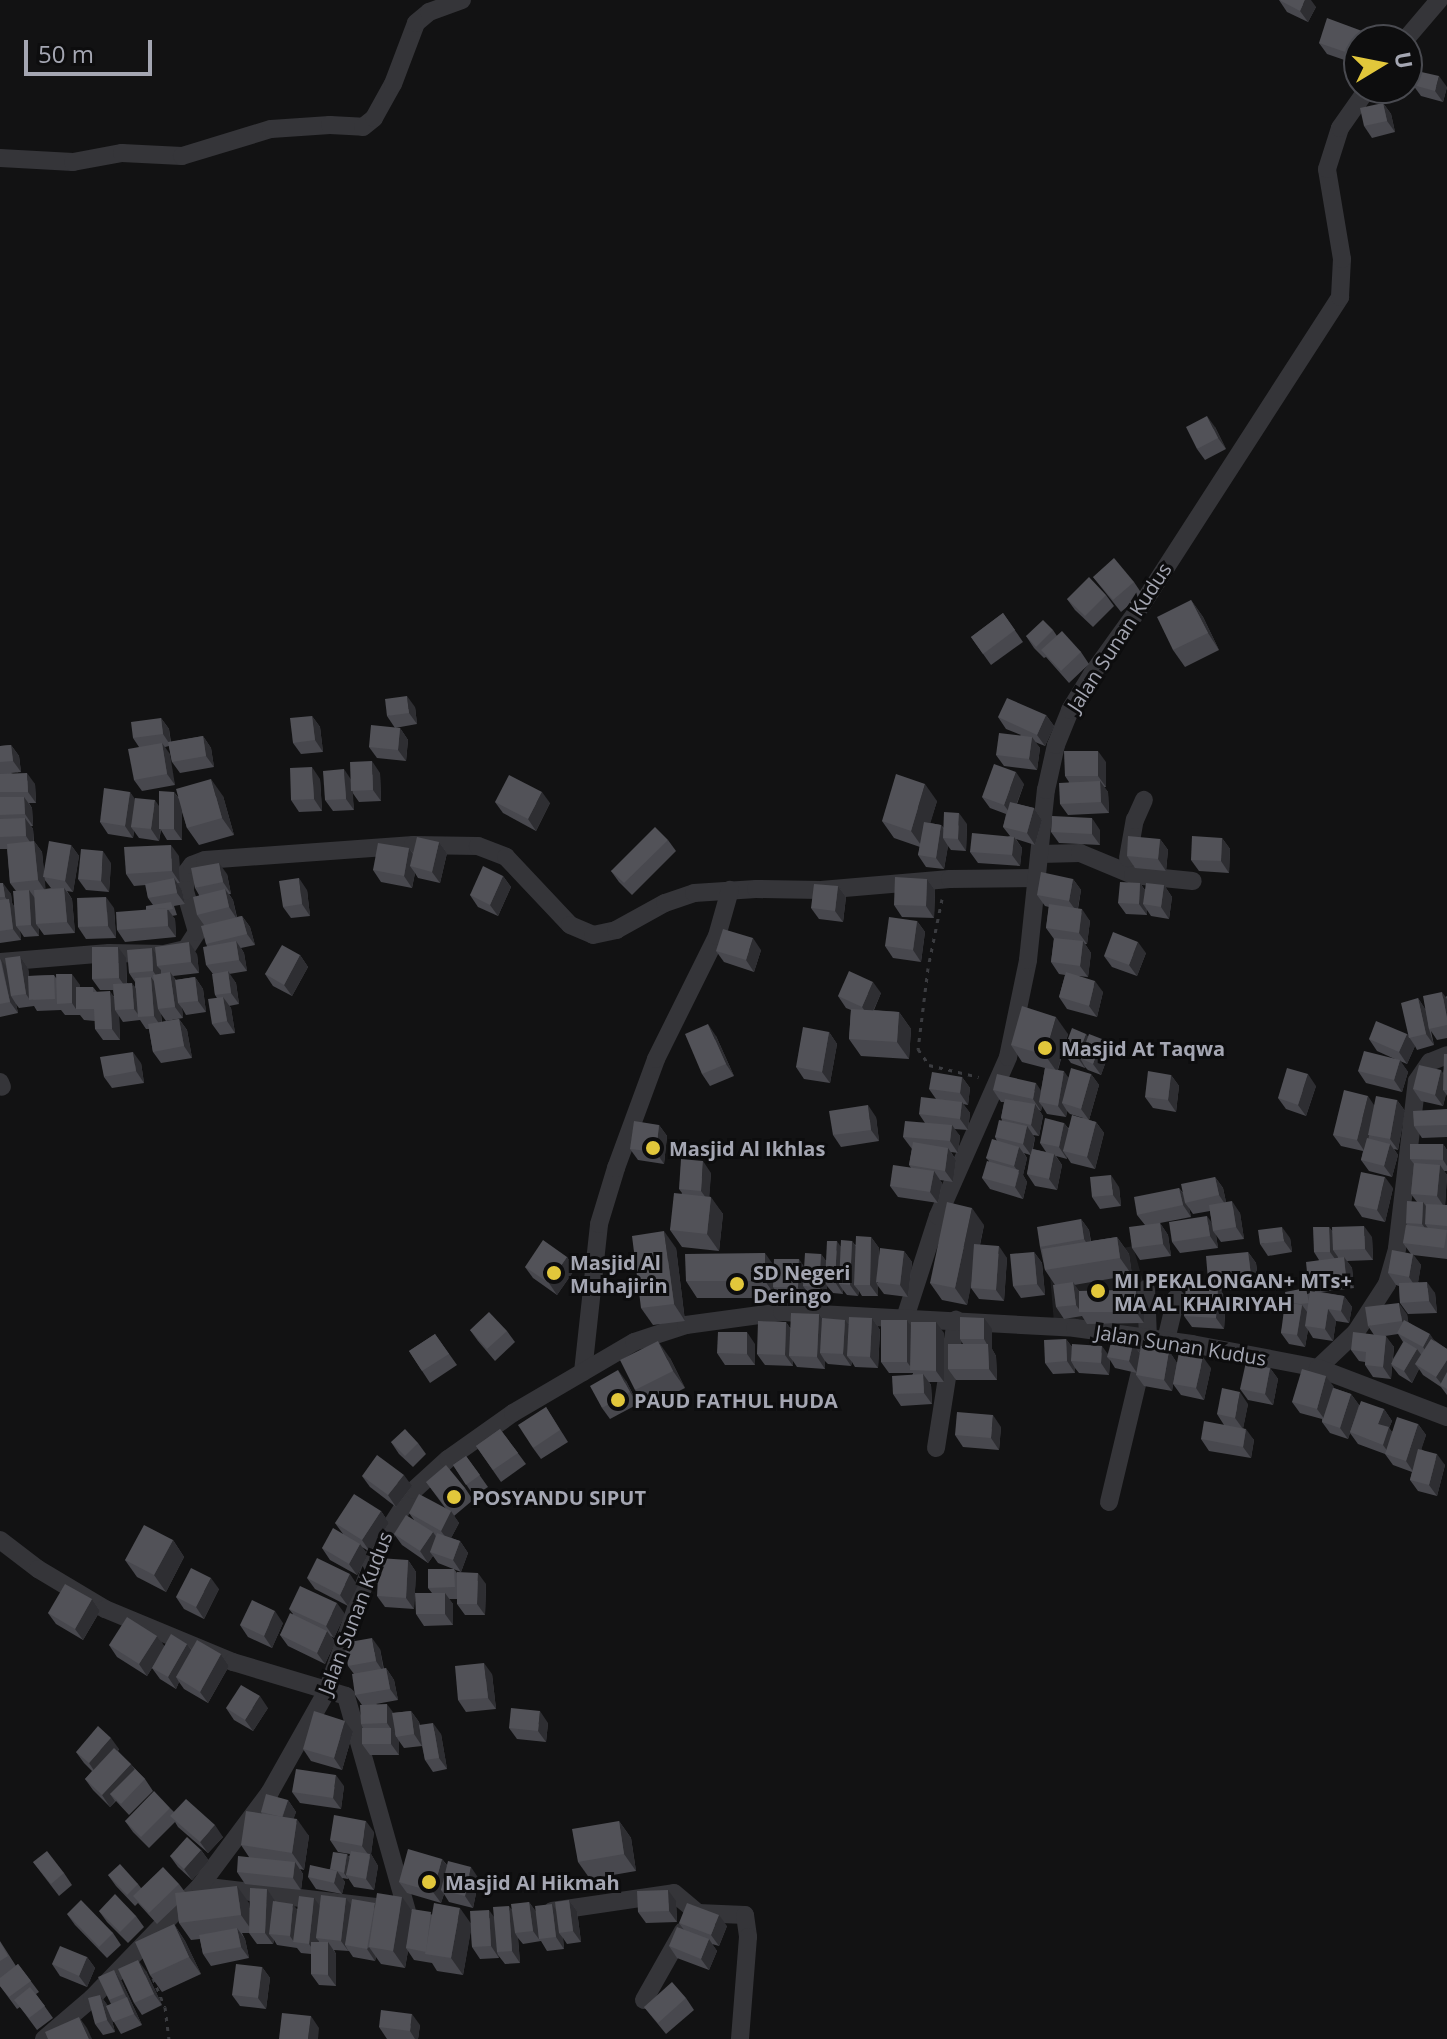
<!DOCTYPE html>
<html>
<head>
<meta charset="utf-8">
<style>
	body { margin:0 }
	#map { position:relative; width:1447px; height:2039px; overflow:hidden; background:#121213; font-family:"Open Sans",sans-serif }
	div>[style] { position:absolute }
	.built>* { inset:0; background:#1e1e20 }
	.path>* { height:3px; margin-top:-1.5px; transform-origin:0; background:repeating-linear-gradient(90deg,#3b3c40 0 4px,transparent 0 10px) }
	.street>* { height:18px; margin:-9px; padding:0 9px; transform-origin:9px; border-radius:9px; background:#353539 }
	.wall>* { inset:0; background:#48484e }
	.shaded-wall>* { inset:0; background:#2e2e32 }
	.building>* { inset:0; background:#525258 }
	.dots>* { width:22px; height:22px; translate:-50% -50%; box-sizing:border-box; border:4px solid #0d0d0e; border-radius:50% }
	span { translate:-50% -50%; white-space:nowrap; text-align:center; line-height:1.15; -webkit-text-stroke:6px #0d0d0e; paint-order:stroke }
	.street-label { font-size:20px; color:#a4a6b2 }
	.poi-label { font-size:20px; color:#a4a6b2; font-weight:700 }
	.left { translate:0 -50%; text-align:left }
	.north { position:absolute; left:1343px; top:24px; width:80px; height:80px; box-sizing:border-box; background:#0d0d0e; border:2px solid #494a50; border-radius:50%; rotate:80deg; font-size:22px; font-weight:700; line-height:32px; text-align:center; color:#a4a6b2 }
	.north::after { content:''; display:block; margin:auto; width:28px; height:36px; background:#e2c73b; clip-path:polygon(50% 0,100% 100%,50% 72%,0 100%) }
	.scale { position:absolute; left:24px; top:40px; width:128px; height:36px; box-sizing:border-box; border:4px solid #a4a6b2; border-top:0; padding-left:10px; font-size:24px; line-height:28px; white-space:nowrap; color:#a4a6b2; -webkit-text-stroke:6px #0d0d0e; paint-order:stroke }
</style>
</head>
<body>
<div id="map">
	<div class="built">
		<i style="clip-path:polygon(evenodd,1133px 1246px,1157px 1331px,1054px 1323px,1049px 1263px,1133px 1246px,1129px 1254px,1131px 1275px,1057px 1287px,1129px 1254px)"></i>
	</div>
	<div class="path">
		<i style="left:942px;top:899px;width:70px;rotate:101.5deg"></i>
		<i style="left:928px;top:968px;width:82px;rotate:97deg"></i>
		<i style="left:918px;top:1049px;width:19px;rotate:55deg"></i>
		<i style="left:929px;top:1065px;width:51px;rotate:13.5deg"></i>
		<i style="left:153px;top:1978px;width:31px;rotate:68deg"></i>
		<i style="left:165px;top:2007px;width:32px;rotate:83deg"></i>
	</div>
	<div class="street">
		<i style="left:1405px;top:40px;width:52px;rotate:-49.6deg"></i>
		<i style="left:0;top:158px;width:73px;rotate:3.1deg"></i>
		<i style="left:73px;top:162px;width:50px;rotate:-10.4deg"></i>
		<i style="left:122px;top:153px;width:60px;rotate:2.9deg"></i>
		<i style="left:182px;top:156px;width:93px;rotate:-16.9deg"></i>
		<i style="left:271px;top:129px;width:59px;rotate:-3.9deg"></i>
		<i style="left:330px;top:125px;width:33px;rotate:3deg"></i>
		<i style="left:363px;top:127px;width:14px;rotate:-39deg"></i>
		<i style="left:374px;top:118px;width:39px;rotate:-61deg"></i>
		<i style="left:393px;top:84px;width:65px;rotate:-69.3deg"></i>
		<i style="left:416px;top:23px;width:17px;rotate:-40deg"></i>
		<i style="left:429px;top:12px;width:35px;rotate:-20deg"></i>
		<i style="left:1040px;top:854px;width:40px;rotate:-1.4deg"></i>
		<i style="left:1080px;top:853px;width:57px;rotate:22.5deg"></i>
		<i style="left:1133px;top:875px;width:60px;rotate:5.7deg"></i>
		<i style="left:1128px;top:858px;width:39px;rotate:-80deg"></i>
		<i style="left:1135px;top:820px;width:22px;rotate:-66deg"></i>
		<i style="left:0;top:962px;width:109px;rotate:-4.7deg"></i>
		<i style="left:109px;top:953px;width:55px;rotate:1deg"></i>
		<i style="left:164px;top:954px;width:23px;rotate:-13deg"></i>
		<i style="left:186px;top:949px;width:20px;rotate:-57deg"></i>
		<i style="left:197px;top:932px;width:43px;rotate:-106.3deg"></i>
		<i style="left:185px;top:891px;width:18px;rotate:-87deg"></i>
		<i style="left:186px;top:873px;width:10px;rotate:-53deg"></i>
		<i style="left:192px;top:865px;width:14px;rotate:-21deg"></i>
		<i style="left:205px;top:860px;width:209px;rotate:-4.1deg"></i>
		<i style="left:413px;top:845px;width:65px;rotate:0.9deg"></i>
		<i style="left:478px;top:846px;width:30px;rotate:21deg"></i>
		<i style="left:506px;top:857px;width:93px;rotate:46.7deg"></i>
		<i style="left:570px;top:925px;width:25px;rotate:23deg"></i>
		<i style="left:593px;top:935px;width:24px;rotate:-12deg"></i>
		<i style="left:616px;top:930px;width:56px;rotate:-28.9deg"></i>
		<i style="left:665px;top:903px;width:31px;rotate:-19deg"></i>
		<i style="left:694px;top:893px;width:62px;rotate:-3.7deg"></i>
		<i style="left:756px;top:889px;width:65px;rotate:0.9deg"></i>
		<i style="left:821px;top:890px;width:129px;rotate:-4.9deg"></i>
		<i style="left:950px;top:879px;width:87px;rotate:-0.7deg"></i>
		<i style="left:0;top:1082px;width:5px;rotate:68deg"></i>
		<i style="left:905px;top:1318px;width:107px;rotate:-72.1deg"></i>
		<i style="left:938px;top:1216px;width:174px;rotate:-66.2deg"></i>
		<i style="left:1008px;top:1057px;width:99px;rotate:-78.3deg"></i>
		<i style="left:1028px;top:960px;width:171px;rotate:-84deg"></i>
		<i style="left:1046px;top:790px;width:46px;rotate:-77.5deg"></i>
		<i style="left:1056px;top:745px;width:38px;rotate:-68deg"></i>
		<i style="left:1070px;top:710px;width:42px;rotate:-58.6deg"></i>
		<i style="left:1092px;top:674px;width:87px;rotate:-54.3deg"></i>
		<i style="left:1143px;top:603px;width:364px;rotate:-57.2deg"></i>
		<i style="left:1340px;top:297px;width:38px;rotate:-87deg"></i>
		<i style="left:1342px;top:259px;width:91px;rotate:-99.5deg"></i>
		<i style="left:1327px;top:169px;width:43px;rotate:-72.4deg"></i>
		<i style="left:1340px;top:128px;width:49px;rotate:-55deg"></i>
		<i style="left:1166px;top:1340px;width:43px;rotate:-76.6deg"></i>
		<i style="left:1318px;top:1368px;width:52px;rotate:-43.5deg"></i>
		<i style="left:1356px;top:1332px;width:57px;rotate:-57.1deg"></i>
		<i style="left:1387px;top:1284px;width:37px;rotate:-74deg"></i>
		<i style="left:1397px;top:1248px;width:168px;rotate:-83.2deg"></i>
		<i style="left:1417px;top:1081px;width:23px;rotate:-56deg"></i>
		<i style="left:1430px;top:1062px;width:18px;rotate:-22deg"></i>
		<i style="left:583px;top:1372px;width:149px;rotate:-83.8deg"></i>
		<i style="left:599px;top:1224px;width:59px;rotate:-73.1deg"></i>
		<i style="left:616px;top:1168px;width:116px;rotate:-69.8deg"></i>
		<i style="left:656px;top:1059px;width:137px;rotate:-63.6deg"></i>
		<i style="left:717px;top:936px;width:48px;rotate:-74.2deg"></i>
		<i style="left:936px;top:1448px;width:130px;rotate:-81.1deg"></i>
		<i style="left:1109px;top:1502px;width:169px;rotate:-76.6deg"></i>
		<i style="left:1148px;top:1338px;width:49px;rotate:-92.3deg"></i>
		<i style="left:0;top:1540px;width:48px;rotate:37.3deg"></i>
		<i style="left:38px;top:1569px;width:78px;rotate:30.8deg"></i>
		<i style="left:105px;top:1609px;width:139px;rotate:22.5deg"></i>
		<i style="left:233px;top:1662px;width:118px;rotate:16.7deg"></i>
		<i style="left:346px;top:1696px;width:223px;rotate:74.2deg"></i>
		<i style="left:200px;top:1886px;width:177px;rotate:6.8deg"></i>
		<i style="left:552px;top:1911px;width:123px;rotate:-8.4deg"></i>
		<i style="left:674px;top:1893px;width:31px;rotate:40deg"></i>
		<i style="left:698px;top:1913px;width:47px;rotate:2.4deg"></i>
		<i style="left:745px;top:1915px;width:22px;rotate:82deg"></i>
		<i style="left:748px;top:1937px;width:102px;rotate:94.5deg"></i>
		<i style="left:644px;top:2000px;width:79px;rotate:-60.5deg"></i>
		<i style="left:44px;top:2039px;width:63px;rotate:-40.5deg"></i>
		<i style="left:92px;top:1998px;width:156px;rotate:-46deg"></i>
		<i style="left:200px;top:1886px;width:117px;rotate:-53.3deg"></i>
		<i style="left:270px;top:1792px;width:116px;rotate:-60.6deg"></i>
		<i style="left:327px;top:1691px;width:151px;rotate:-70.7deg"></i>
		<i style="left:377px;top:1548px;width:69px;rotate:-57.5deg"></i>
		<i style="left:414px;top:1490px;width:46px;rotate:-42.4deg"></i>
		<i style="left:448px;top:1459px;width:80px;rotate:-35.3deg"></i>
		<i style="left:513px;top:1413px;width:140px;rotate:-30.4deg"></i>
		<i style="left:634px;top:1342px;width:55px;rotate:-18.1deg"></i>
		<i style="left:686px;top:1325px;width:97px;rotate:-7.7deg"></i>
		<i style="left:782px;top:1312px;width:293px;rotate:3.1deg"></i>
		<i style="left:1075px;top:1328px;width:118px;rotate:7.8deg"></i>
		<i style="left:1192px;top:1344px;width:128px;rotate:10.8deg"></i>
		<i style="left:1318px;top:1368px;width:138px;rotate:20.8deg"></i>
	</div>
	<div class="wall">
		<i style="clip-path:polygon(1279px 0,1316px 7px,1308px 22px,1287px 12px)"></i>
		<i style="clip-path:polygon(1362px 31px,1369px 40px,1359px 40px,1359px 65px,1327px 54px,1319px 43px)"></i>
		<i style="clip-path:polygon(1413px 85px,1447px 87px,1443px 102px,1421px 96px)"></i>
		<i style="clip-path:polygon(1383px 103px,1391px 114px,1395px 132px,1372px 138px,1364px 126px)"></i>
		<i style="clip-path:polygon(1215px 427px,1226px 449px,1205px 460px,1197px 449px)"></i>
		<i style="clip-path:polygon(1093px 577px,1134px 582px,1142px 594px,1121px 612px)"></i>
		<i style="clip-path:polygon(1106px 595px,1114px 606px,1093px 627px,1075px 610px,1067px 599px)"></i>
		<i style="clip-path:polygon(1191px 600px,1203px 617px,1219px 650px,1185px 667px,1173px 650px)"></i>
		<i style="clip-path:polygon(1003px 613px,1023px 642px,991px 665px,971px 637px)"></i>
		<i style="clip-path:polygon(1053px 630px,1057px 636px,1081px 652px,1089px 664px,1069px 683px,1046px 657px,1044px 658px,1034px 648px,1026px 636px)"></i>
		<i style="clip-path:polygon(415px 707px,417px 724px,395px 728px,387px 716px)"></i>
		<i style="clip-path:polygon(1046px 715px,1054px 726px,1045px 746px,1035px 742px,1040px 748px,1037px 770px,1004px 766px,996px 755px,1021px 735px,1006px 729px,998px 717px)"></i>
		<i style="clip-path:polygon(312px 716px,320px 727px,323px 752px,301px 754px,293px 743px)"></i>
		<i style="clip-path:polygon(161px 718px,169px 729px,171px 742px,203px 736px,211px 748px,214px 767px,180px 773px,172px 762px,169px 746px,165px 747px,175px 785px,142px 791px,134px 780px,139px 747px,133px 738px)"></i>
		<i style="clip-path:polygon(400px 728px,408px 740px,406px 761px,377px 758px,369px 747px)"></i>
		<i style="clip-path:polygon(evenodd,11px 745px,19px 756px,21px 772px,11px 773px,35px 784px,36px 803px,29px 803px,32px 808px,33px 826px,31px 826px,33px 829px,34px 841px,42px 852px,44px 872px,71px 845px,79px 856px,73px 892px,67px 891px,72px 899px,75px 933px,44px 935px,39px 928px,39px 936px,24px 937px,20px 931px,21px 940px,0 943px,0 883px,11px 894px,12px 903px,14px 907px,16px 891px,10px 883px,7px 849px,0 849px,0 746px,11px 745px,44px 879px,51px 888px,45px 889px,44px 879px)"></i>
		<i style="clip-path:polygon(1106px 762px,1106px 787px,1104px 787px,1108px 792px,1109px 813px,1068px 815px,1060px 804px,1069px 782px,1065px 776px)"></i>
		<i style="clip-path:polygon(380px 773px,381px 801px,359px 802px,352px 792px,354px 810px,333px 811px,325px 800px,351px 779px)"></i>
		<i style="clip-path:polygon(320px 779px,322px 811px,299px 812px,291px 800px)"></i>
		<i style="clip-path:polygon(1024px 784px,1017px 804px,1034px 808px,1042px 820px,1035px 845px,1016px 839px,1022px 848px,1020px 866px,978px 863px,970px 852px,1010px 836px,1003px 827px,1006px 814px,990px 808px,982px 797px)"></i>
		<i style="clip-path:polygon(130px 792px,134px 799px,159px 807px,174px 792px,178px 797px,223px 796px,234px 835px,199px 845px,187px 828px,182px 812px,182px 840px,167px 840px,161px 830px,159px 841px,139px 838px,134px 831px,133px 838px,108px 834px,100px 822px)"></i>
		<i style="clip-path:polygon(937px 801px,930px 823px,941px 825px,944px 828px,967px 824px,966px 851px,951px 850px,948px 846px,944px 869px,926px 867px,918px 855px,920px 847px,894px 838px,882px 821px)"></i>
		<i style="clip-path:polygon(495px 802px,550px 803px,536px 831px,503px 813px)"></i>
		<i style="clip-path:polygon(1100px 830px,1100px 845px,1059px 843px,1051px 832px)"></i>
		<i style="clip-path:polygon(1222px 838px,1230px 849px,1229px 873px,1199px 871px,1191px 860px)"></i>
		<i style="clip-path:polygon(1160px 839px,1168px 850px,1166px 871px,1135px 868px,1127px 856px)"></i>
		<i style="clip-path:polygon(668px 840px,676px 851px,632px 895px,619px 882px,611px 871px)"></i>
		<i style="clip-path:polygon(439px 842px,447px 853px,440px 883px,418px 878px,415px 873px,412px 888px,381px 882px,373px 870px,409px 848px,413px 853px)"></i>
		<i style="clip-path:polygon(179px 856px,180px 883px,177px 883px,182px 890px,185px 904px,174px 906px,177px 915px,172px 916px,175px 919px,176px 937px,125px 942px,117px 930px,153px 905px,148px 898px,146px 885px,134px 886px,126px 874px)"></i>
		<i style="clip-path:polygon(111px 863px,109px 892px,86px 890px,78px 879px)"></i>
		<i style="clip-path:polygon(227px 874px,231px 894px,229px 894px,233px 900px,237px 917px,242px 916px,250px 927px,255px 945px,241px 948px,244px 953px,247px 971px,229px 974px,236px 983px,239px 1004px,229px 1006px,231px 1008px,235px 1033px,220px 1035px,212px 1024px,217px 998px,215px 995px,213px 974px,206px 965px,207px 946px,206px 944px,204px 925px,197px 915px,199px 895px,195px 888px)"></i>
		<i style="clip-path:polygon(503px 876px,511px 887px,498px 916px,478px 907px,470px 895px)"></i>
		<i style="clip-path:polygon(927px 879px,935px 890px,934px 918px,902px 917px,894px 905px)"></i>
		<i style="clip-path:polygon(1073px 879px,1081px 890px,1078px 909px,1090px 921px,1087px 944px,1085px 944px,1091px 953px,1088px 977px,1078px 976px,1103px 992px,1097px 1017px,1067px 1009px,1059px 997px,1065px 975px,1059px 974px,1051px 962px,1054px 939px,1046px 928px,1049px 907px,1045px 906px,1037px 895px)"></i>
		<i style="clip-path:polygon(1140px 883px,1145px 890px,1164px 885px,1172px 897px,1169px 919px,1151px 916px,1147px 910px,1147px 915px,1126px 914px,1118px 903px)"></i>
		<i style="clip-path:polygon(838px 886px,846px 897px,843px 922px,819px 919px,811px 908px)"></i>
		<i style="clip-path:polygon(307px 890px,310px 916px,291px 918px,283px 907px)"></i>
		<i style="clip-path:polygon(114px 908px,116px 938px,86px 939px,78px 927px)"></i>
		<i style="clip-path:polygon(917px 921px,925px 932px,921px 962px,893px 958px,885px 946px)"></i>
		<i style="clip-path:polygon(761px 950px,754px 972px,724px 962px,716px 951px)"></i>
		<i style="clip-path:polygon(1146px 953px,1137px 976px,1112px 967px,1104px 956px)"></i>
		<i style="clip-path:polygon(156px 954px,197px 954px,199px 973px,173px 976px,176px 980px,195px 977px,203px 989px,206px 1012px,186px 1015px,182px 1008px,183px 1018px,166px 1021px,161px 1014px,162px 1022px,179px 1019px,187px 1030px,192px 1058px,161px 1063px,153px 1052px,149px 1029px,146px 1029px,140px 1020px,123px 1022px,119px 1016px,120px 1040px,103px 1040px,95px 1029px,95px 1021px,84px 1020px,80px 1015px,65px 1015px,61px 1010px,37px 1011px,34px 1006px,19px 1008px,16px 1004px,18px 1013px,0 1017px,0 959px,6px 968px,20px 956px,28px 968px,29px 976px,54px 975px,56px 978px,80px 985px,80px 987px,93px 987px,97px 992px,114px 996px,113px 990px,100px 990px,92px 979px,126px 958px,127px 983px,135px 987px,135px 982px,129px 973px)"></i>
		<i style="clip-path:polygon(300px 955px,308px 967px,292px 996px,273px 986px,265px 974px)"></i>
		<i style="clip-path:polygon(881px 993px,874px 1010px,899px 1012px,911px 1029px,909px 1059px,861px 1056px,849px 1039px,851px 1010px,846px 1008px,838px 996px)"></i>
		<i style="clip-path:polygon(1447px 996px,1447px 1038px,1437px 1040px,1431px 1031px,1434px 1045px,1417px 1050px,1415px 1046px,1407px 1064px,1400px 1061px,1408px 1072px,1402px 1092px,1366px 1083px,1358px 1071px,1397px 1060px,1377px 1051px,1369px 1039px,1407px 1034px,1409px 1036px,1418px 998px,1425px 1009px)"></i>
		<i style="clip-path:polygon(829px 1032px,837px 1044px,830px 1083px,804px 1079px,796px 1067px)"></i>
		<i style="clip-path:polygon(evenodd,1068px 1034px,1064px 1048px,1086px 1034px,1088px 1037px,1110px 1050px,1101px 1075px,1088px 1070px,1085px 1067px,1085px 1068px,1071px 1063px,1063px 1052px,1058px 1070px,1069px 1078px,1091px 1074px,1099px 1085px,1089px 1120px,1096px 1122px,1104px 1133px,1095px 1169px,1071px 1163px,1067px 1157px,1067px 1159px,1056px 1156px,1062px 1165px,1057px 1190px,1035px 1186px,1027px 1174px,1030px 1155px,1024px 1153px,1027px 1158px,1023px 1175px,1027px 1182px,1023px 1199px,990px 1189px,982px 1178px,989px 1161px,986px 1158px,997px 1141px,995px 1137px,1002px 1120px,1001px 1118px,1004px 1102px,1001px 1102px,993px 1090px,1041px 1091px,1045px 1068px,1022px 1062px,1011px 1045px,1068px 1034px,1042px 1106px,1047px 1114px,1066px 1117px,1067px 1111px,1070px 1114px,1083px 1118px,1068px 1128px,1064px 1123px,1040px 1143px,1046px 1152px,1033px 1149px,1035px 1138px,1033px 1135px,1039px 1136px,1043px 1116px,1039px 1110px,1041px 1111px,1042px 1106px)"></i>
		<i style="clip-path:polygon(716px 1036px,734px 1076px,710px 1086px,702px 1074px)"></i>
		<i style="clip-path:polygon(1447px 1054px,1447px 1096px,1446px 1094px,1443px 1106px,1421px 1101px,1413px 1089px,1441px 1070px,1443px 1074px)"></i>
		<i style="clip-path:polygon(141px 1063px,144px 1083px,112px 1088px,104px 1077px)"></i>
		<i style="clip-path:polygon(1171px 1075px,1179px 1086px,1176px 1112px,1153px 1108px,1145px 1097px)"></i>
		<i style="clip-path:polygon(962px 1077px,970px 1088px,968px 1105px,963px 1104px,970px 1113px,968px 1130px,954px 1129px,960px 1136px,958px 1153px,951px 1152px,956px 1160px,953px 1182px,940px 1180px,942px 1183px,938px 1203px,898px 1197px,890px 1186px,911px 1168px,909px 1165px,912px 1149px,903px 1137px,925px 1123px,919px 1114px,936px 1099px,929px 1089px)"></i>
		<i style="clip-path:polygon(1316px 1086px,1306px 1116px,1286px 1109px,1278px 1098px)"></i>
		<i style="clip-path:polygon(1397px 1100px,1405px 1111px,1398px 1150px,1394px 1149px,1398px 1155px,1392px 1177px,1369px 1171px,1361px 1160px,1363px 1151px,1341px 1146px,1333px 1135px)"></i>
		<i style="clip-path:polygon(1447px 1109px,1447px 1137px,1422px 1138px,1414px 1126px)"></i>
		<i style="clip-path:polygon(876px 1117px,879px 1141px,841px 1147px,833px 1135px)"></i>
		<i style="clip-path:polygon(659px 1125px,667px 1136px,664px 1164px,638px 1160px,630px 1149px)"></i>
		<i style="clip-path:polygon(1443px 1144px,1447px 1150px,1447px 1171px,1444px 1171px,1447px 1175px,1445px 1205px,1447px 1205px,1447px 1259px,1413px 1255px,1421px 1265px,1418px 1282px,1435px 1293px,1437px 1313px,1408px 1314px,1400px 1303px,1399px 1286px,1396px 1285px,1388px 1273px,1411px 1254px,1403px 1243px,1407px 1225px,1406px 1223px,1417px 1202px,1411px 1194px,1414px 1164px,1410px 1159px)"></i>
		<i style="clip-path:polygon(711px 1173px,709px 1196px,723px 1214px,719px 1251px,682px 1247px,670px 1230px,682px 1193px,679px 1189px)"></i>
		<i style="clip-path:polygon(1215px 1177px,1223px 1188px,1226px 1202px,1240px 1213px,1244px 1239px,1221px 1242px,1216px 1235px,1218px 1248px,1180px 1253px,1172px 1242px,1212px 1223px,1210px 1211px,1193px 1214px,1189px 1208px,1191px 1217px,1160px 1223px,1168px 1235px,1171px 1256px,1140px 1260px,1132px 1248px,1145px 1225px,1137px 1215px,1179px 1188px,1184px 1194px)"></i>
		<i style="clip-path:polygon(1119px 1187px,1121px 1206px,1100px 1209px,1092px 1197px)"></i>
		<i style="clip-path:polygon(1393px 1188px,1385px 1222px,1362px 1217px,1354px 1205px)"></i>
		<i style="clip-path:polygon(1081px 1219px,1089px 1230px,1091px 1241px,1117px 1237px,1129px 1254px,1132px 1275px,1074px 1285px,1079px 1291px,1136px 1290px,1144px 1302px,1144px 1323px,1087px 1324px,1082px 1316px,1064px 1319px,1056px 1307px,1055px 1285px,1045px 1270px,1040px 1247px)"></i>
		<i style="clip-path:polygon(984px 1225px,980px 1245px,1007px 1258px,1004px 1301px,979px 1299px,971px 1288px,971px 1284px,967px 1305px,942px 1300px,930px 1283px)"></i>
		<i style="clip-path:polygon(1329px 1227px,1332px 1231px,1372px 1237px,1373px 1260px,1347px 1261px,1352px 1268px,1354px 1288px,1321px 1292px,1344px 1296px,1352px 1307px,1349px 1323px,1336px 1321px,1333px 1341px,1313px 1338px,1308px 1330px,1305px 1347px,1289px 1344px,1281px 1333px,1287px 1302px,1310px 1293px,1315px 1292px,1308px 1282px,1319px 1260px,1314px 1252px)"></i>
		<i style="clip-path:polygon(871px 1237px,879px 1248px,879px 1260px,904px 1251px,912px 1262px,908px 1297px,884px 1294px,878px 1286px,878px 1296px,862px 1296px,859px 1291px,858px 1296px,847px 1295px,843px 1290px,843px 1294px,833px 1293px,827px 1286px,827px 1298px,811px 1297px,806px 1290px,806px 1299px,781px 1299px,777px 1293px,777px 1298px,697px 1298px,686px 1281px,774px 1266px,804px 1267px,821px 1254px,826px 1261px,841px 1246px,852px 1241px,855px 1245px)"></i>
		<i style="clip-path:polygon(1290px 1238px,1292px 1252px,1268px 1256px,1260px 1244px)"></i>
		<i style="clip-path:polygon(676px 1248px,685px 1321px,653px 1325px,641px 1308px)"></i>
		<i style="clip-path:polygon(1034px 1252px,1042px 1263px,1045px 1295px,1021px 1298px,1013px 1286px)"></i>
		<i style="clip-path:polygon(1248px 1252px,1256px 1263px,1259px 1286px,1221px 1291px,1226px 1298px,1224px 1329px,1192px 1327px,1184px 1316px,1213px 1286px,1208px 1280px)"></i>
		<i style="clip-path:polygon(567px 1257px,575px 1269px,557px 1295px,533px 1278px,525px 1267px)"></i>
		<i style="clip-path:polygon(819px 1314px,822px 1318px,849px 1325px,872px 1318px,880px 1330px,878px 1368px,855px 1367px,852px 1362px,851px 1366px,828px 1364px,825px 1361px,825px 1369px,797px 1367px,793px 1361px,793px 1366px,765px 1365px,757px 1354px,786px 1322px,790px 1328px)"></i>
		<i style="clip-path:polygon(evenodd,1407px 1314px,1408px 1322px,1447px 1349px,1447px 1395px,1441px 1387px,1423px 1375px,1419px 1369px,1412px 1383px,1399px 1375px,1392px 1366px,1391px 1379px,1373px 1377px,1365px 1365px,1365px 1362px,1359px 1361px,1351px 1350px,1374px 1335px,1368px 1326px,1407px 1314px,1398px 1334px,1403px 1342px,1393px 1359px,1394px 1347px,1385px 1336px,1398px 1334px)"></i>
		<i style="clip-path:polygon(907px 1320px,911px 1326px,944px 1333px,944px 1382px,929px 1382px,931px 1385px,932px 1404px,901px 1406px,893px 1394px,913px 1374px,913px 1373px,889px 1373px,881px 1362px)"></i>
		<i style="clip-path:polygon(992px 1329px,992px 1349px,996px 1356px,997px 1380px,956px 1380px,948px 1369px,963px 1344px,960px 1339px)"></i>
		<i style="clip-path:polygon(470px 1330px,507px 1331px,515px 1342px,495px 1361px,478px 1341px)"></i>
		<i style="clip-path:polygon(435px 1334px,457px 1365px,430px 1383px,409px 1351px)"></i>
		<i style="clip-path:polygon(1066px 1339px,1072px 1347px,1108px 1354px,1133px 1344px,1140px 1353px,1169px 1351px,1177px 1363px,1211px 1368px,1204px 1400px,1181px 1395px,1173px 1384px,1172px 1391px,1144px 1386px,1136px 1375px,1137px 1373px,1115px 1368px,1110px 1360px,1109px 1375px,1079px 1373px,1075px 1368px,1075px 1373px,1053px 1374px,1045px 1363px)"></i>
		<i style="clip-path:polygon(755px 1344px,755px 1365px,725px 1365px,717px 1353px)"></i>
		<i style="clip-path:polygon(670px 1358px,685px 1388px,647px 1407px,635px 1390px)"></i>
		<i style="clip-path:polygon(1270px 1368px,1278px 1379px,1273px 1405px,1248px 1400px,1240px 1389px)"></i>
		<i style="clip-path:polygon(1326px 1376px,1334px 1388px,1351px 1394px,1359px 1405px,1384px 1409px,1392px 1421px,1389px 1428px,1392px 1432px,1418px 1424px,1426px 1435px,1421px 1449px,1445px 1465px,1437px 1496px,1418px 1491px,1410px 1480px,1412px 1472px,1393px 1465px,1385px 1454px,1358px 1444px,1350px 1433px,1348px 1439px,1330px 1433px,1322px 1422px,1322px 1419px,1300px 1413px,1292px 1402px)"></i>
		<i style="clip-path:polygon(626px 1381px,638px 1404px,610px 1419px,602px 1408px)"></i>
		<i style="clip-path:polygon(1248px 1404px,1243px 1428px,1254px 1440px,1251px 1458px,1209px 1451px,1201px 1439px,1224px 1425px,1217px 1414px)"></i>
		<i style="clip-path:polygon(546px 1407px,568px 1442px,541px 1459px,533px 1448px)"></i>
		<i style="clip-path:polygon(1001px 1427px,999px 1450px,963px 1447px,955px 1435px)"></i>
		<i style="clip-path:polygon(500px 1429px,526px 1464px,501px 1482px,476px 1446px)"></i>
		<i style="clip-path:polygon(391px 1442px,418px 1443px,426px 1454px,413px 1467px,399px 1454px)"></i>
		<i style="clip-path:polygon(466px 1456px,488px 1487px,474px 1496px,453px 1465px)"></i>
		<i style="clip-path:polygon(362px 1476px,412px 1486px,396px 1507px,370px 1487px)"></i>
		<i style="clip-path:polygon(426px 1482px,465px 1488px,473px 1500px,454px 1516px,459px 1523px,451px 1538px,460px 1541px,468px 1553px,461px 1572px,438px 1563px,433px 1556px,428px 1563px,402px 1545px,394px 1534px,414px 1520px,409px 1513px,446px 1509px)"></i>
		<i style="clip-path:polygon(381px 1511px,389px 1523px,370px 1552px,362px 1547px,368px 1555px,357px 1575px,330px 1560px,322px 1548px,343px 1534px,335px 1523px)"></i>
		<i style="clip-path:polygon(173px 1540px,184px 1557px,166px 1592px,137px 1577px,125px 1560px)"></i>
		<i style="clip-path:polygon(408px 1560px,416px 1572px,414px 1609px,385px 1607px,377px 1596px)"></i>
		<i style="clip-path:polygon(454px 1569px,457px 1573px,486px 1584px,485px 1615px,465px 1615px,457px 1604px,457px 1599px,449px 1599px,453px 1604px,453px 1625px,424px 1626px,416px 1614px,432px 1593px,428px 1588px)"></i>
		<i style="clip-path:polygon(307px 1578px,358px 1586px,348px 1606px,315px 1589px)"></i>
		<i style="clip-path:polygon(219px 1589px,204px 1619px,184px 1609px,176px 1597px)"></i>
		<i style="clip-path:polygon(92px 1599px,100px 1611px,83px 1640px,56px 1624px,48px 1613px)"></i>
		<i style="clip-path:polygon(289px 1609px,345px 1614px,334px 1638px,331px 1636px,335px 1642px,325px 1664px,288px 1646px,280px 1635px,293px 1614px)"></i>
		<i style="clip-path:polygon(283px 1623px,272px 1648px,248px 1637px,240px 1625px)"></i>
		<i style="clip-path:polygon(157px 1636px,164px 1646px,187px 1644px,192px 1650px,221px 1654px,229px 1666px,208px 1703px,184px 1689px,179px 1682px,176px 1689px,160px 1679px,152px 1668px,147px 1676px,117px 1657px,109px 1645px)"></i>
		<i style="clip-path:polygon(380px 1649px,384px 1669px,386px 1668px,394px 1680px,398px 1700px,376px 1704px,393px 1713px,411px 1711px,419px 1722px,420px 1725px,441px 1734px,447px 1769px,433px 1772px,425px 1760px,422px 1746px,404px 1748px,399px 1741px,399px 1755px,370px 1755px,362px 1744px,363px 1728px,361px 1724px,362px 1705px,355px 1695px,354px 1674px,348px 1666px)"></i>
		<i style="clip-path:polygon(492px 1674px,496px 1709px,466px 1712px,458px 1700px)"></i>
		<i style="clip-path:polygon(226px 1708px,268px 1708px,253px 1731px,234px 1720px)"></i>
		<i style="clip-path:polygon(548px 1723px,546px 1742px,517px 1739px,509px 1728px)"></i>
		<i style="clip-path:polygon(353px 1732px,342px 1770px,311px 1761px,303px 1749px)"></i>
		<i style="clip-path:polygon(119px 1749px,118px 1751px,145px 1779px,153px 1791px,129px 1815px,116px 1801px,110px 1807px,93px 1790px,85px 1779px,92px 1771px,84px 1763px,76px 1752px)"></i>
		<i style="clip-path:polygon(344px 1786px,341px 1809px,300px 1803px,292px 1792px)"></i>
		<i style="clip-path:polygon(288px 1800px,296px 1812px,293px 1819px,309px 1836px,304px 1870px,300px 1869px,303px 1874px,301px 1890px,245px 1884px,237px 1872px,249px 1857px,241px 1845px,262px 1814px,261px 1812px)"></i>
		<i style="clip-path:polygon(170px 1808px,174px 1812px,223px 1837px,208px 1853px,178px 1827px,175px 1822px,149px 1848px,133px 1832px,125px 1821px)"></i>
		<i style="clip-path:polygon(619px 1821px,631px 1838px,636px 1871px,590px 1879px,578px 1862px)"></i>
		<i style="clip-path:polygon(374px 1832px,371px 1854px,378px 1866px,374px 1890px,354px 1887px,348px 1878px,348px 1879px,342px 1878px,345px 1882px,342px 1894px,316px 1889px,308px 1877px,330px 1869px,347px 1854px,349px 1857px,350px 1854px,338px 1852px,330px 1840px)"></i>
		<i style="clip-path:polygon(201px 1850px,209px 1861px,192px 1880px,178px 1867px,170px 1856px)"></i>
		<i style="clip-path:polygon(442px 1859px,447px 1865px,479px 1879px,473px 1908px,449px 1902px,444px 1894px,441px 1903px,407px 1893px,399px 1882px)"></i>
		<i style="clip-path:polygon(33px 1862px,64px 1873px,72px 1885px,59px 1896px)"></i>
		<i style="clip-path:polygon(108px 1875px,138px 1884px,141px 1888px,179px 1884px,185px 1892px,249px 1903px,249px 1908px,275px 1901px,297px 1909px,320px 1906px,346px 1898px,351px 1906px,411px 1910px,471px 1923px,494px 1917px,529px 1902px,536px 1912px,556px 1910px,569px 1900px,577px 1911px,581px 1942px,567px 1944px,563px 1938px,564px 1949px,547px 1951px,541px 1941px,523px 1944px,518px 1938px,520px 1963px,505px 1964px,498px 1955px,499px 1958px,480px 1959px,472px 1947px,471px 1929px,463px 1975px,437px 1971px,432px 1963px,414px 1960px,408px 1951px,405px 1968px,381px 1964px,376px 1957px,375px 1961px,353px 1957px,349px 1951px,334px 1950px,336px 1954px,336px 1986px,319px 1985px,311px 1974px,311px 1954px,301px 1953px,297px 1948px,277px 1945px,274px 1940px,273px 1944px,257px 1944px,249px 1933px,242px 1933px,245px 1939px,249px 1958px,211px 1966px,203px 1954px,200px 1939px,191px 1940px,179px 1923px,177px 1905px,157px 1924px,138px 1903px,135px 1906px,116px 1886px)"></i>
		<i style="clip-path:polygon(676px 1901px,677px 1922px,646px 1923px,638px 1912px)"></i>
		<i style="clip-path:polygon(99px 1911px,136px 1916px,144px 1927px,128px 1943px,107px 1922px)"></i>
		<i style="clip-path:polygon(67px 1914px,113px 1933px,121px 1945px,107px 1958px,75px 1925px)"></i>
		<i style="clip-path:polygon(679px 1923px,727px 1926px,719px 1946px,712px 1944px,717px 1951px,709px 1970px,677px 1958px,669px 1946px,684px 1930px)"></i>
		<i style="clip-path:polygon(174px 1924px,185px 1941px,201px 1974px,162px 1992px,150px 1975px)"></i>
		<i style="clip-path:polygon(0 1941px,16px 1966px,18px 1964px,39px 1992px,36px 1994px,53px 2018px,37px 2030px,20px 2007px,17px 2009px,0 1986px)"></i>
		<i style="clip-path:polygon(87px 1957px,95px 1968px,87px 1987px,60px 1976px,52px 1964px)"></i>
		<i style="clip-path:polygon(262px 1967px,270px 1978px,266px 2009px,240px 2006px,232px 1995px)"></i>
		<i style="clip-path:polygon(114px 1970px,122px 1982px,142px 2025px,121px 2034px,111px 2017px,115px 2032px,103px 2035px,95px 2024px,100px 1995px,108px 2006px,111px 2004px,109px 2000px)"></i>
		<i style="clip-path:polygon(146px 1971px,162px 2005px,142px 2015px,134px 2003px)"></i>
		<i style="clip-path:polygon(686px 1998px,694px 2010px,666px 2034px,644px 2007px)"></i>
		<i style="clip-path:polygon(420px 2025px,418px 2039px,387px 2039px,379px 2027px)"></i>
	</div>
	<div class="shaded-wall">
		<i style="clip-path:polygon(1305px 0,1311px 0,1316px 7px,1308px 22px,1300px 11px)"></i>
		<i style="clip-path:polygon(1362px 31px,1369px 40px,1359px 40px)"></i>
		<i style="clip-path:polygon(1359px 41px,1359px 62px,1354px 55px)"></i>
		<i style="clip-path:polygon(1439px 76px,1447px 87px,1443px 102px,1435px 91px)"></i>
		<i style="clip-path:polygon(1383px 103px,1391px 114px,1395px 132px,1387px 121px)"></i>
		<i style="clip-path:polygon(1207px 416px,1215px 427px,1226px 449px,1218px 438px)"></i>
		<i style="clip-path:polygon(1191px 600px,1203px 617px,1219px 650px,1208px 633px)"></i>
		<i style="clip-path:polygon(407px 696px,415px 707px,417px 724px,409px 713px)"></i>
		<i style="clip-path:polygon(1046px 715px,1054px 726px,1045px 746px,1037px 735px)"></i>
		<i style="clip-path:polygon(312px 716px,320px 727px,323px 752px,315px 740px)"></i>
		<i style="clip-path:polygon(161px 718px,169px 729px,171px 746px,163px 734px)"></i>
		<i style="clip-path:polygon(400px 728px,408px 740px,406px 761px,398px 750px)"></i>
		<i style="clip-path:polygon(203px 736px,211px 748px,214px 767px,206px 756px)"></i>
		<i style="clip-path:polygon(1032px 737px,1040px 748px,1037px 770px,1029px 759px)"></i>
		<i style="clip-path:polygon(162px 743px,170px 754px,175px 785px,167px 774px)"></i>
		<i style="clip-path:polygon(11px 745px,19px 756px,21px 772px,13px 761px)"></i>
		<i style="clip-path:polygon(1098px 751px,1106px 762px,1106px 787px,1098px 776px)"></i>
		<i style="clip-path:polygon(372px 761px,380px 773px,381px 801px,373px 790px)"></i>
		<i style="clip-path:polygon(312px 767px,320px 779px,322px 811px,314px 799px)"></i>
		<i style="clip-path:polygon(344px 769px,352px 781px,354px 810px,346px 799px)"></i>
		<i style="clip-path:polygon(1016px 772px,1024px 784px,1012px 816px,1004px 805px)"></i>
		<i style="clip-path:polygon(27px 773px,35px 784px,36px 803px,28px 792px)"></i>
		<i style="clip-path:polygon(211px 779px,223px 796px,234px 835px,222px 818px)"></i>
		<i style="clip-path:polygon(1100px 781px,1108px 792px,1109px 813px,1101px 802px)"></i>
		<i style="clip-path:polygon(925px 784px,937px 801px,923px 848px,911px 831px)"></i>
		<i style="clip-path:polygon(130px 792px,138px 803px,131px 827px,134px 831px,133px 838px,125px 826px)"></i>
		<i style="clip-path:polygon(174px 792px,182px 803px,182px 840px,174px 829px)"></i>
		<i style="clip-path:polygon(542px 792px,550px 803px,536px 831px,528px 819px)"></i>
		<i style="clip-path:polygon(24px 797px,32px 808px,33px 826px,25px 814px)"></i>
		<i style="clip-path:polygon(155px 800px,163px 812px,159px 841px,151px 829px)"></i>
		<i style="clip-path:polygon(1034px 808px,1042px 820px,1035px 845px,1027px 833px)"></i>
		<i style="clip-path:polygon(959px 813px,967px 824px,966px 851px,958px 839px)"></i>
		<i style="clip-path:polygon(25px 818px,33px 829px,34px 848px,26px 836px)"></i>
		<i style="clip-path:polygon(1092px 818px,1100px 830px,1100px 845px,1092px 834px)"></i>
		<i style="clip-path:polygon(941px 825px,949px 836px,943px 838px,948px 846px,944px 869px,936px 858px)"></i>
		<i style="clip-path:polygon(1014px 837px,1022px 848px,1020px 866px,1012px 855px)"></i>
		<i style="clip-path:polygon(1222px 838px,1230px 849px,1229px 873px,1221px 861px)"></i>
		<i style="clip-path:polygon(1160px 839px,1168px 850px,1166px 871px,1158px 859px)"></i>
		<i style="clip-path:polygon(34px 841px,42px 852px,46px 892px,38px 880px)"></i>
		<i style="clip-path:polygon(439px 842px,447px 853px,440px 883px,432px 872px)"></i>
		<i style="clip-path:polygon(71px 845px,79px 856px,73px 892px,65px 881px)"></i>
		<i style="clip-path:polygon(171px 845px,179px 856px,180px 883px,172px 871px)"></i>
		<i style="clip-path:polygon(409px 848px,417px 860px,410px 866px,415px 873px,412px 888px,404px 876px)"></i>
		<i style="clip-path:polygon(103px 851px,111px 863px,109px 892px,101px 881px)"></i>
		<i style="clip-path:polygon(219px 863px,227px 874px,231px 894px,223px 882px)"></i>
		<i style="clip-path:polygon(503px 876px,511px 887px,498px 916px,490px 905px)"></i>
		<i style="clip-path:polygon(174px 878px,182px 890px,185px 904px,177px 893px)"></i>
		<i style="clip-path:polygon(299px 878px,307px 890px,310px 916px,302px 904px)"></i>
		<i style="clip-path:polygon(927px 879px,935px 890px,934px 918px,926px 906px)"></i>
		<i style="clip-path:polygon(1073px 879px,1081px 890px,1077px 912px,1069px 901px)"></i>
		<i style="clip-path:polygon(3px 883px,11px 894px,12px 903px,17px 910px,16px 926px,20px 931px,21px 940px,13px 929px,10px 904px,5px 897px)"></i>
		<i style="clip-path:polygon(1140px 883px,1148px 895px,1143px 904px,1147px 910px,1147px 915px,1139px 904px)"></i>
		<i style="clip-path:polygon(1164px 885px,1172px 897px,1169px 919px,1161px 907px)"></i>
		<i style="clip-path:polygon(838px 886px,846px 897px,843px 922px,835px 911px)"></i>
		<i style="clip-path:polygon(64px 888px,72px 899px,75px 933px,67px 922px)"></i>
		<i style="clip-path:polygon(225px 889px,233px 900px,237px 919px,229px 907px)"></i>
		<i style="clip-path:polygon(29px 890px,37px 901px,36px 924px,39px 928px,39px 936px,31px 925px)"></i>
		<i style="clip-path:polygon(106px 897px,114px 908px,116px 938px,108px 926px)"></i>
		<i style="clip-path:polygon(167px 908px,175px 919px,176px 937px,168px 926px)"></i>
		<i style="clip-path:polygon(1082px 909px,1090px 921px,1087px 944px,1079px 933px)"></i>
		<i style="clip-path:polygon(242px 916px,250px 927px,255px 945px,247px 934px)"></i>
		<i style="clip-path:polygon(917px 921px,925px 932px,921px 962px,913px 950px)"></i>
		<i style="clip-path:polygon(753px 938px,761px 950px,754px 972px,746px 960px)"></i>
		<i style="clip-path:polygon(236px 941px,244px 953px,247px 971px,239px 960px)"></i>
		<i style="clip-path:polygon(1083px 941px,1091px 953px,1088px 977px,1080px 966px)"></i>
		<i style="clip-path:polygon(189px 942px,197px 954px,199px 973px,191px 962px)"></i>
		<i style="clip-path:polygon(1138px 942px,1146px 953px,1137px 976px,1129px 965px)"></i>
		<i style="clip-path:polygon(118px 947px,126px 958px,127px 989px,119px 978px)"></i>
		<i style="clip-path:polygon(152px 948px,160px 960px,157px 966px,161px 970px,161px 983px,153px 971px)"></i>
		<i style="clip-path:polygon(300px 955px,308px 967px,292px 996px,284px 985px)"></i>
		<i style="clip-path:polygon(20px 956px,28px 968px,33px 1000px,30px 1000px,26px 994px)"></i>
		<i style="clip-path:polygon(1px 959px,9px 971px,11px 996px,16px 1004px,18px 1013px,10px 1002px)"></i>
		<i style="clip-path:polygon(228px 971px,236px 983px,239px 1004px,231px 993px)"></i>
		<i style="clip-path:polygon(170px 972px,178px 983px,178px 1003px,182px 1008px,183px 1018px,175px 1007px)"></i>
		<i style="clip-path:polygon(72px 974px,80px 985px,80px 1009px,76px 1009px,72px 1003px)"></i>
		<i style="clip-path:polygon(151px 977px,159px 988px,158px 1009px,161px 1014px,162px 1028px,154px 1016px)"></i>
		<i style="clip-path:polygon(195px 977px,203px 989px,206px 1012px,198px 1001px)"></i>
		<i style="clip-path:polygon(1095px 981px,1103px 992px,1097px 1017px,1089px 1006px)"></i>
		<i style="clip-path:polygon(873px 982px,881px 993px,870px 1018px,862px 1007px)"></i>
		<i style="clip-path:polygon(132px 983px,140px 994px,140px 1017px,134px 1009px)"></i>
		<i style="clip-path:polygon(110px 991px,118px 1003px,115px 1010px,119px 1016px,120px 1040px,112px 1029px)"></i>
		<i style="clip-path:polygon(1442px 992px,1447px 999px,1447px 1018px)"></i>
		<i style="clip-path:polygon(223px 997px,231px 1008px,235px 1033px,227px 1021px)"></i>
		<i style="clip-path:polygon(1418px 998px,1426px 1010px,1429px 1029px,1434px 1045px,1426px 1034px)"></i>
		<i style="clip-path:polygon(899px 1012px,911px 1029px,909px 1059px,897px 1042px)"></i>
		<i style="clip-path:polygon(1056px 1017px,1068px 1034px,1057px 1072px,1045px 1055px)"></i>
		<i style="clip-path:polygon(179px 1019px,187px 1030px,192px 1058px,184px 1046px)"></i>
		<i style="clip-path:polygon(708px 1024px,716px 1036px,734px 1076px,726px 1064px)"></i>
		<i style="clip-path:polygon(829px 1032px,837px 1044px,830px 1083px,822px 1072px)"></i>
		<i style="clip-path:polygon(1086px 1034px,1094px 1045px,1080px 1058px,1085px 1067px,1085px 1068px,1077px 1057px)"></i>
		<i style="clip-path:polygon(1407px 1034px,1415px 1046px,1407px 1064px,1399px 1052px)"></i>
		<i style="clip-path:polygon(1102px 1039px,1110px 1050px,1101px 1075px,1093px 1064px)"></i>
		<i style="clip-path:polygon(133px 1052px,141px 1063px,144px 1083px,136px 1071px)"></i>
		<i style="clip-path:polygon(1400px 1060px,1408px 1072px,1402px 1092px,1394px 1080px)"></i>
		<i style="clip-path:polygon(1441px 1070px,1447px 1080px,1443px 1090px,1446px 1094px,1443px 1106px,1435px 1095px)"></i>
		<i style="clip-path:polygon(1064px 1071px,1072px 1083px,1062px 1103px,1067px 1111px,1066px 1117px,1058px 1106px)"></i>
		<i style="clip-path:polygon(1091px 1074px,1099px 1085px,1089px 1120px,1081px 1109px)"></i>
		<i style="clip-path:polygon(1308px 1074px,1316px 1086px,1306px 1116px,1298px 1105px)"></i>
		<i style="clip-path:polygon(1171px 1075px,1179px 1086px,1176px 1112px,1168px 1100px)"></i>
		<i style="clip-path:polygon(962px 1077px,970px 1088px,968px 1105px,960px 1093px)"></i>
		<i style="clip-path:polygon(1036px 1083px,1044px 1095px,1039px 1102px,1042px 1106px,1041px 1111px,1033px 1099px)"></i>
		<i style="clip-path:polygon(1368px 1096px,1376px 1108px,1365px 1152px,1357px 1140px)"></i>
		<i style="clip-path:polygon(1397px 1100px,1405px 1111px,1398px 1150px,1390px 1139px)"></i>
		<i style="clip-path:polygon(962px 1102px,970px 1113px,968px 1130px,960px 1119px)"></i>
		<i style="clip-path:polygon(1035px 1104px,1043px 1116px,1039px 1136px,1031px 1125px)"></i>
		<i style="clip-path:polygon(868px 1105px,876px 1117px,879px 1141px,871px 1130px)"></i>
		<i style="clip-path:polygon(1096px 1122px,1104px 1133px,1095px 1169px,1087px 1157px)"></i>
		<i style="clip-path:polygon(1064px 1123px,1072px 1134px,1063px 1151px,1067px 1157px,1067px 1159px,1059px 1147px)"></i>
		<i style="clip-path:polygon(659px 1125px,667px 1136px,664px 1164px,656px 1152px)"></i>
		<i style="clip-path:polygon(952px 1125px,960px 1136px,958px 1153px,950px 1141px)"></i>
		<i style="clip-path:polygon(1027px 1126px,1035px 1138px,1031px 1155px,1023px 1144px)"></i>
		<i style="clip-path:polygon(1390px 1144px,1398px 1155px,1392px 1177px,1384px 1166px)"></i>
		<i style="clip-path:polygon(1443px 1144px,1447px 1150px,1447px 1166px,1443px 1160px)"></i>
		<i style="clip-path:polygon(1019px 1147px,1027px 1158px,1023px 1175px,1027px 1182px,1023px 1199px,1015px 1187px,1019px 1173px,1014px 1166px)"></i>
		<i style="clip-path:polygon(948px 1148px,956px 1160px,953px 1182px,945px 1171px)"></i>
		<i style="clip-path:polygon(1054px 1154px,1062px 1165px,1057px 1190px,1049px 1179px)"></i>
		<i style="clip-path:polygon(703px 1161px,711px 1173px,709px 1202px,701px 1191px)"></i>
		<i style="clip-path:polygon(1440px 1165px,1447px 1175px,1445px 1208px,1437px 1196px)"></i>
		<i style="clip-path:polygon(934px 1171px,942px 1183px,938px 1203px,930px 1192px)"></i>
		<i style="clip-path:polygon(1111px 1175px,1119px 1187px,1121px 1206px,1113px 1195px)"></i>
		<i style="clip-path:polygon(1215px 1177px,1223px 1188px,1227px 1207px,1219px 1195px)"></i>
		<i style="clip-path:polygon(1385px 1177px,1393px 1188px,1385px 1222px,1377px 1210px)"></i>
		<i style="clip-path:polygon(1179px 1188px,1187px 1199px,1185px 1203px,1189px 1208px,1191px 1217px,1183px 1205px)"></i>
		<i style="clip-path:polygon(711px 1197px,723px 1214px,719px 1251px,707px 1234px)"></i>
		<i style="clip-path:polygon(1232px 1201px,1240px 1213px,1244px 1239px,1236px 1227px)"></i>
		<i style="clip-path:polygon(1423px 1202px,1431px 1213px,1425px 1224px,1430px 1231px,1430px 1235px,1422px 1224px)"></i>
		<i style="clip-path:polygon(972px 1208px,984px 1225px,967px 1305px,955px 1288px)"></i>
		<i style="clip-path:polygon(1207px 1216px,1215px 1227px,1213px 1231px,1216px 1235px,1218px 1248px,1210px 1236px)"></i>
		<i style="clip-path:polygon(1081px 1219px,1089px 1230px,1092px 1251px,1084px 1239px)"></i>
		<i style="clip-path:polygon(1160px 1223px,1168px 1235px,1171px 1256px,1163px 1244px)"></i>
		<i style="clip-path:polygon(1364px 1226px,1372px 1237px,1373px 1260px,1365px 1249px)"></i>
		<i style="clip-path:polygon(1282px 1227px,1290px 1238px,1292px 1252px,1284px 1241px)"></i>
		<i style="clip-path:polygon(1329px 1227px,1337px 1238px,1333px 1250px,1338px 1257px,1338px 1263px,1330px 1252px)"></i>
		<i style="clip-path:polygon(664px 1231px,676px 1248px,685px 1321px,674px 1304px)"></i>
		<i style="clip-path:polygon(871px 1237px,879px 1248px,878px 1283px,876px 1282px,878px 1286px,878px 1296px,870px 1285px)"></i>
		<i style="clip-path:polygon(1117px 1237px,1129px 1254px,1132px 1275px,1120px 1258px)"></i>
		<i style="clip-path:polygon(837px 1241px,845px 1253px,839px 1284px,843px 1290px,843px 1294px,835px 1282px)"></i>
		<i style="clip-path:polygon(852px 1241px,860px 1252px,854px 1285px,859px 1291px,858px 1296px,850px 1285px)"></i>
		<i style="clip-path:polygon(999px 1246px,1007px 1258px,1004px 1301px,996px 1290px)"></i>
		<i style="clip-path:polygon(904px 1251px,912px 1262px,908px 1297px,900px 1285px)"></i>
		<i style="clip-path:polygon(1034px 1252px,1042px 1263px,1045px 1295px,1037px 1284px)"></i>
		<i style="clip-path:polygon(1248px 1252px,1256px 1263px,1259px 1286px,1251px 1275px)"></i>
		<i style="clip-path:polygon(765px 1253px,777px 1270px,773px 1287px,777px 1293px,777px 1298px,765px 1281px)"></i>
		<i style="clip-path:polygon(821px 1254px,829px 1265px,825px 1282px,827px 1286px,827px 1298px,819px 1287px)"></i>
		<i style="clip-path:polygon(1413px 1254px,1421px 1265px,1417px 1289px,1409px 1277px)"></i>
		<i style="clip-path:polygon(567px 1257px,575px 1269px,557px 1295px,549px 1283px)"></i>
		<i style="clip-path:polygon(1344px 1257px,1352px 1268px,1354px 1288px,1346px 1277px)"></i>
		<i style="clip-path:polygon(799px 1259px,807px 1271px,803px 1286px,806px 1290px,806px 1299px,798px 1288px)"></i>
		<i style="clip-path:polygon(1073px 1282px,1081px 1294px,1081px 1312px,1076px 1305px)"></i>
		<i style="clip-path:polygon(1427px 1282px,1435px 1293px,1437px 1313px,1429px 1301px)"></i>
		<i style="clip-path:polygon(1218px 1287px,1226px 1298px,1224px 1329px,1216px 1318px)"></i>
		<i style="clip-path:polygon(1136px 1290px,1144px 1302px,1144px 1323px,1136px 1312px)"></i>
		<i style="clip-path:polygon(1344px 1296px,1352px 1307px,1349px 1323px,1341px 1311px)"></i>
		<i style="clip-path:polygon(1399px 1303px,1407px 1314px,1410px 1332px,1402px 1321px)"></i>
		<i style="clip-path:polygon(1302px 1305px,1310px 1316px,1305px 1326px,1308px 1330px,1305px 1347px,1297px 1335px)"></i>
		<i style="clip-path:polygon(1328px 1309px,1336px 1321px,1333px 1341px,1325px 1329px)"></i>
		<i style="clip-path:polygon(819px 1314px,827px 1325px,820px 1353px,825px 1361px,825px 1369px,817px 1357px)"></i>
		<i style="clip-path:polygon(872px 1318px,880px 1330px,878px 1368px,870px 1357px)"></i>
		<i style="clip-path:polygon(984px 1318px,992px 1329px,992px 1349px,996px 1356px,997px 1380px,989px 1369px,988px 1346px,984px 1339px)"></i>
		<i style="clip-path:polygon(845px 1320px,853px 1331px,847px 1356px,852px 1362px,851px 1366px,843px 1354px)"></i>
		<i style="clip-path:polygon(907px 1320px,915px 1331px,913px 1370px,907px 1362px)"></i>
		<i style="clip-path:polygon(786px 1322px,794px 1334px,789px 1356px,793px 1361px,793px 1366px,785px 1355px)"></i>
		<i style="clip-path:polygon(936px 1322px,944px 1333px,944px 1382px,936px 1371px)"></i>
		<i style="clip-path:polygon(747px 1332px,755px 1344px,755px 1365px,747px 1354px)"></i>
		<i style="clip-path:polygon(1430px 1334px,1438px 1346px,1431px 1359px,1423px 1347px)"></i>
		<i style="clip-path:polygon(1386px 1336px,1394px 1347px,1392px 1365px,1391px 1364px,1392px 1366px,1391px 1379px,1383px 1367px)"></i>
		<i style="clip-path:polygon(1066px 1339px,1074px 1350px,1071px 1361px,1075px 1368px,1075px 1373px,1067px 1361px)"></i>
		<i style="clip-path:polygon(658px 1341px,670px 1358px,685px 1388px,673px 1371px)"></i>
		<i style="clip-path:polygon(1133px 1344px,1141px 1355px,1137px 1373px,1129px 1361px)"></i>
		<i style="clip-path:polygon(1102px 1346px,1110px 1357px,1107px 1357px,1110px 1360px,1109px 1375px,1101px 1363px)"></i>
		<i style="clip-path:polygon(1417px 1349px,1425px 1360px,1415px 1364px,1419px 1369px,1412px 1383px,1404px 1371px)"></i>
		<i style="clip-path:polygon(1169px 1351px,1177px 1363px,1172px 1391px,1164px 1380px)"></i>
		<i style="clip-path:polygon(1203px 1357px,1211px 1368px,1204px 1400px,1196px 1388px)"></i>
		<i style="clip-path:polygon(1447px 1360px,1447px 1384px,1443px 1386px,1436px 1377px)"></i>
		<i style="clip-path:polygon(1270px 1368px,1278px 1379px,1273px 1405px,1265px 1394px)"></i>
		<i style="clip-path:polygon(618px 1370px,626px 1381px,638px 1404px,630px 1392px)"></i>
		<i style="clip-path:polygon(923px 1374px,931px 1385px,932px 1404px,924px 1393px)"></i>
		<i style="clip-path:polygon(1326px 1376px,1334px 1387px,1325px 1420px,1317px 1409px)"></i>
		<i style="clip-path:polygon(1240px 1392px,1248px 1404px,1243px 1429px,1235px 1418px)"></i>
		<i style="clip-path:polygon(1351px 1394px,1359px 1405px,1348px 1439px,1340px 1428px)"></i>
		<i style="clip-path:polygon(1384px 1409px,1392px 1421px,1389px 1428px,1397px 1439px,1391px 1456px,1383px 1445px,1378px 1424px)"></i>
		<i style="clip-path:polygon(993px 1415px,1001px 1427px,999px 1450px,991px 1438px)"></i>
		<i style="clip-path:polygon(1418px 1424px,1426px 1435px,1414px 1473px,1406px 1461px)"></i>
		<i style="clip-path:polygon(1246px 1429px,1254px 1440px,1251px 1458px,1243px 1447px)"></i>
		<i style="clip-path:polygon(1437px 1454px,1445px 1465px,1437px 1496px,1429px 1485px)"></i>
		<i style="clip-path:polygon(404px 1475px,412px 1486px,396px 1507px,388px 1495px)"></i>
		<i style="clip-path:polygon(381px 1511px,389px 1523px,370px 1552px,362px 1540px)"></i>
		<i style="clip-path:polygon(451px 1511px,459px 1523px,449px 1542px,441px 1531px)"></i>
		<i style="clip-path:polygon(433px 1532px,441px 1544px,430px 1552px,433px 1556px,428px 1563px,420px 1551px)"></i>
		<i style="clip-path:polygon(173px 1540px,184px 1557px,166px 1592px,154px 1575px)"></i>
		<i style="clip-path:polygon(460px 1541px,468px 1553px,461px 1572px,453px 1560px)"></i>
		<i style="clip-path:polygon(360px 1544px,368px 1555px,357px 1575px,349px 1564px)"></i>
		<i style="clip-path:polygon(408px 1560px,416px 1572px,414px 1609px,406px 1598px)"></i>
		<i style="clip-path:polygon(478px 1573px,486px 1584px,485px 1615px,477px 1604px)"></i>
		<i style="clip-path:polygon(350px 1574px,358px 1586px,348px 1606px,340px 1595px)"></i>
		<i style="clip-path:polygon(211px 1578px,219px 1589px,204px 1619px,196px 1607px)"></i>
		<i style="clip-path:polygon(445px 1593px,453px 1604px,453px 1625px,445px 1614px)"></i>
		<i style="clip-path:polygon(92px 1599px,100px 1611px,83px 1640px,75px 1629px)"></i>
		<i style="clip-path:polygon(337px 1603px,345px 1614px,334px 1638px,326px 1626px)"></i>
		<i style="clip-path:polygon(275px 1611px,283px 1623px,272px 1648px,264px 1636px)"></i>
		<i style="clip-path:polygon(327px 1631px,335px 1642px,325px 1664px,317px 1653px)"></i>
		<i style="clip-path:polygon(157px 1636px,165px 1647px,147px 1676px,139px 1664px)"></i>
		<i style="clip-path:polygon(372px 1638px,380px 1649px,384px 1673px,376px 1661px)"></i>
		<i style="clip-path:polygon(187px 1644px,195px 1655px,176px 1677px,179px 1682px,176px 1689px,168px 1677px)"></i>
		<i style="clip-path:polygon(221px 1654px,229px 1666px,208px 1703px,200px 1692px)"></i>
		<i style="clip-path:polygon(484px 1663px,492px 1674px,496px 1709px,488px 1698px)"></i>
		<i style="clip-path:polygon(386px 1668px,394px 1680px,398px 1700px,390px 1689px)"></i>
		<i style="clip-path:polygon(260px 1696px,268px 1708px,253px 1731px,245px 1720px)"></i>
		<i style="clip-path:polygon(387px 1704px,395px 1715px,395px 1735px,387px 1723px)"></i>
		<i style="clip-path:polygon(411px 1711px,419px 1722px,422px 1746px,414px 1734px)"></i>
		<i style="clip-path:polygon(540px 1711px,548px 1723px,546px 1742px,538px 1731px)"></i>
		<i style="clip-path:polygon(345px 1721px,353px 1732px,342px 1770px,334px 1758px)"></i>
		<i style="clip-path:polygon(433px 1723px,441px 1734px,447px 1769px,439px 1758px)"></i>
		<i style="clip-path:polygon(391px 1728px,399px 1741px,399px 1755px,391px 1744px)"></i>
		<i style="clip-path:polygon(111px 1738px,119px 1749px,97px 1775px,89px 1763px)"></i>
		<i style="clip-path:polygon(131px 1764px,139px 1776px,110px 1794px,115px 1801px,110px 1807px,102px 1795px)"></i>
		<i style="clip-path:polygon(336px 1775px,344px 1786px,341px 1809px,333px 1798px)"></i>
		<i style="clip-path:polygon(288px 1800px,296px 1812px,290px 1830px,282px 1819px)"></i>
		<i style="clip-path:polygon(297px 1819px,309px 1836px,304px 1870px,292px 1853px)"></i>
		<i style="clip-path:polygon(366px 1821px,374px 1832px,371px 1854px,378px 1866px,374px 1890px,366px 1879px,370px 1857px,362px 1846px)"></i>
		<i style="clip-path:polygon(619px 1821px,631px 1838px,636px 1871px,624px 1854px)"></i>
		<i style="clip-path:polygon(215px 1825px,223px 1837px,208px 1853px,200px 1842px)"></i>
		<i style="clip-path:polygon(201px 1850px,209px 1861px,192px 1880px,184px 1869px)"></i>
		<i style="clip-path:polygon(347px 1854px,351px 1860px,346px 1875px,348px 1879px,344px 1873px)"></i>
		<i style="clip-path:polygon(442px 1859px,450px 1870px,441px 1890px,444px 1894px,441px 1903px,433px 1892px)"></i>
		<i style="clip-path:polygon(295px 1862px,303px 1874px,301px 1890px,293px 1878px)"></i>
		<i style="clip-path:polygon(471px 1867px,479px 1879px,473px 1908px,465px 1896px)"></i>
		<i style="clip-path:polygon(337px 1871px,345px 1882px,342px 1894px,334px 1883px)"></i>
		<i style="clip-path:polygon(237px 1886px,249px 1903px,253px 1932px,241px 1915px)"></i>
		<i style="clip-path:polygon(267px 1889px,275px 1901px,274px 1934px,269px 1934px,274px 1940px,273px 1944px,265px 1933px)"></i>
		<i style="clip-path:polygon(668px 1890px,676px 1901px,677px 1922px,669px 1911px)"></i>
		<i style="clip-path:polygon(402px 1897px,414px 1914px,406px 1948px,408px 1951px,405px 1968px,393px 1951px)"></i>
		<i style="clip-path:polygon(314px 1898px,322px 1909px,316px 1938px,319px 1941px,317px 1955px,309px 1944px)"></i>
		<i style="clip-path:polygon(346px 1898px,354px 1909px,345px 1945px,349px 1952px,341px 1941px)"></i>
		<i style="clip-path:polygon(569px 1900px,577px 1911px,581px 1942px,573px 1931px)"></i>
		<i style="clip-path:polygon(529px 1902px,537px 1913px,539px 1939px,541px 1942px,533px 1931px)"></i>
		<i style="clip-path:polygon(293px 1904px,301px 1915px,294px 1942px,290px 1936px)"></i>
		<i style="clip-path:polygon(552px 1904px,560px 1916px,559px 1933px,563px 1938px,564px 1949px,556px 1937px)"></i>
		<i style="clip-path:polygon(509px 1906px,517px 1917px,515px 1933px,518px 1938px,520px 1963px,512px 1951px)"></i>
		<i style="clip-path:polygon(460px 1908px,472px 1925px,463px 1975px,451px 1958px)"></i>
		<i style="clip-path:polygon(489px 1910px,497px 1921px,497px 1952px,499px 1958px,491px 1946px)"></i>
		<i style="clip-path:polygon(719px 1915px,727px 1926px,719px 1946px,711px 1935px)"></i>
		<i style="clip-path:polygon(174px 1924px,185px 1941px,201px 1974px,189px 1957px)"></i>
		<i style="clip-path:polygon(237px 1928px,245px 1939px,249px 1958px,241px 1947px)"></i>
		<i style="clip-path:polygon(709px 1939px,717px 1951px,709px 1970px,701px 1959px)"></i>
		<i style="clip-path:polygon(328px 1942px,336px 1954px,336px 1986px,328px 1975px)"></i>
		<i style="clip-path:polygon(369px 1947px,376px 1957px,375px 1961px,367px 1949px)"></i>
		<i style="clip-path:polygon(87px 1957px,95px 1968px,87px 1987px,79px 1976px)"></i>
		<i style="clip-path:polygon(138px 1960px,146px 1971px,162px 2005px,154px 1994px)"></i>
		<i style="clip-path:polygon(262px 1967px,270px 1978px,266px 2009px,258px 1998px)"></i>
		<i style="clip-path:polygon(114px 1970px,122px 1982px,142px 2025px,134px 2014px)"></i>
		<i style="clip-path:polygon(100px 1995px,108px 2006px,115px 2032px,107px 2020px)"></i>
		<i style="clip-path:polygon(412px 2014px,420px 2025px,418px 2039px,415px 2039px,410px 2031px)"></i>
		<i style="clip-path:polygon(311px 2016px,319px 2028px,318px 2039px,308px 2039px)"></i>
		<i style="clip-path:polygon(79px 2017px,87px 2028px,92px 2039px,89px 2039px)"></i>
	</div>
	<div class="building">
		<i style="clip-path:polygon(1279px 0,1305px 0,1300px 11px)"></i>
		<i style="clip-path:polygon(1327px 18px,1362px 31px,1354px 55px,1319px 43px)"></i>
		<i style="clip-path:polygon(1417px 71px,1439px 76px,1435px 91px,1413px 85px)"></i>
		<i style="clip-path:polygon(1383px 103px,1387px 121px,1364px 126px,1360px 108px)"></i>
		<i style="clip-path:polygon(1207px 416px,1218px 438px,1197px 449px,1186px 427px)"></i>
		<i style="clip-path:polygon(1114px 558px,1134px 582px,1113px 600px,1093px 577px)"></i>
		<i style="clip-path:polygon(1089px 577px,1106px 595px,1085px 616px,1067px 599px)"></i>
		<i style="clip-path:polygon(1191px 600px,1208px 633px,1173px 650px,1157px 617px)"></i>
		<i style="clip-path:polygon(1003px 613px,1015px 630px,983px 654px,971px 637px)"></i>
		<i style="clip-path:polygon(1043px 620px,1053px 630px,1036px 647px,1026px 636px)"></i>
		<i style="clip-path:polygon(1062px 631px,1081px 652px,1061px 671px,1041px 650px)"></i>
		<i style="clip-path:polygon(407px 696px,409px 713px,387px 716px,385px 699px)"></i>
		<i style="clip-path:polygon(1007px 698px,1046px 715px,1037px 735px,998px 717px)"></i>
		<i style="clip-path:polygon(312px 716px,315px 740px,293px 743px,290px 718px)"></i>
		<i style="clip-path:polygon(161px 718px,163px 734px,133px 738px,131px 722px)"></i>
		<i style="clip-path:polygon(371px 725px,400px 728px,398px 750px,369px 747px)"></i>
		<i style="clip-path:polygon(999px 733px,1032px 737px,1029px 759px,996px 755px)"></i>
		<i style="clip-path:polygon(203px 736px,206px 756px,172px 762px,168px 742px)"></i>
		<i style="clip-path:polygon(162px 743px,167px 774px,134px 780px,128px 749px)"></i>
		<i style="clip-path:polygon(11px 745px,13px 761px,0 762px,0 746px)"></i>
		<i style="clip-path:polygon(1064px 751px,1098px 751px,1098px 776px,1065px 776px)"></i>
		<i style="clip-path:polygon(372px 761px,373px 790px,351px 791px,350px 762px)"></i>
		<i style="clip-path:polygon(994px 764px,1016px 772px,1004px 805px,982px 797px)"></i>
		<i style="clip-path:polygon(312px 767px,314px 799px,291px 800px,290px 768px)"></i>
		<i style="clip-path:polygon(344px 769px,346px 799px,325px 800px,323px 771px)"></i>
		<i style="clip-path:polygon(27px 773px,28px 792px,0 792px,0 774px)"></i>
		<i style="clip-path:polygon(896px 774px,925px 784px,911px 831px,882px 821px)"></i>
		<i style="clip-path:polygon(509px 775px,542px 792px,528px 819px,495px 802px)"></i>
		<i style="clip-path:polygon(211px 779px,222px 818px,187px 828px,176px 789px)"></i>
		<i style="clip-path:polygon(1100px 781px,1101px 802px,1060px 804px,1059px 783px)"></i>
		<i style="clip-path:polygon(104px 788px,130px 792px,125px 826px,100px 822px)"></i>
		<i style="clip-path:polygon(159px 791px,174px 792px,174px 829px,159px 829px)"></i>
		<i style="clip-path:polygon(0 797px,24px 797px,25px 814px,0 815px)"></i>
		<i style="clip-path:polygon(135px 798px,155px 800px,151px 829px,131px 827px)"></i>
		<i style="clip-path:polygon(1010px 802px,1034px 808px,1027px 833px,1003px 827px)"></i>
		<i style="clip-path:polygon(944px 812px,959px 813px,958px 839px,943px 838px)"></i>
		<i style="clip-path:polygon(1052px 816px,1092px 818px,1092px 834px,1051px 832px)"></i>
		<i style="clip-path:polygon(25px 818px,26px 836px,0 837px,0 819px)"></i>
		<i style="clip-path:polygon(924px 822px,941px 825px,936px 858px,918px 855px)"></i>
		<i style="clip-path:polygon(655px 827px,668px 840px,624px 883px,611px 871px)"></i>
		<i style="clip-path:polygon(972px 833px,1014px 837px,1012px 855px,970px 852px)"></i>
		<i style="clip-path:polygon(1128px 836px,1160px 839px,1158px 859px,1127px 856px)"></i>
		<i style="clip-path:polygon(1192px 836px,1222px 838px,1221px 861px,1191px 860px)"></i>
		<i style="clip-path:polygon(417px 837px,439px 842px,432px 872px,410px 866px)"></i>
		<i style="clip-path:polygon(34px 841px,38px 880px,10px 883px,7px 844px)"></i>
		<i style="clip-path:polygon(49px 841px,71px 845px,65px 881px,43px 877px)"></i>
		<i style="clip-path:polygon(378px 843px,409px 848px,404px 876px,373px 870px)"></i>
		<i style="clip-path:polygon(171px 845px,172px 871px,126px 874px,124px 847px)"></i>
		<i style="clip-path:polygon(81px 849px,103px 851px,101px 881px,78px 879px)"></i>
		<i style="clip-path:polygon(219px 863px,223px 882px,195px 888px,191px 868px)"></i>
		<i style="clip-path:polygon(483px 866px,503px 876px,490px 905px,470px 895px)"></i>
		<i style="clip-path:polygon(1041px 872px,1073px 879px,1069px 901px,1037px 895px)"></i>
		<i style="clip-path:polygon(895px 877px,927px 879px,926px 906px,894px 905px)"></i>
		<i style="clip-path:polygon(174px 878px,177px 893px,148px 898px,145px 884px)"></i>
		<i style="clip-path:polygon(299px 878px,302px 904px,283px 907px,279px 881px)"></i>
		<i style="clip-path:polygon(1120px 882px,1140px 883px,1139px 904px,1118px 903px)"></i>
		<i style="clip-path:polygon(0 883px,3px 883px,5px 897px,0 897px)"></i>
		<i style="clip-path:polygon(1146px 883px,1164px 885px,1161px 907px,1143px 904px)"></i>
		<i style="clip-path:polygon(814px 884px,838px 886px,835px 911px,811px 908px)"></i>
		<i style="clip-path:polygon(64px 888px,67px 922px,36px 924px,34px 890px)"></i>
		<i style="clip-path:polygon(225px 889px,229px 907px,197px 915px,193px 897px)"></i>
		<i style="clip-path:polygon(29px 890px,31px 925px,16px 926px,13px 891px)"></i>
		<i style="clip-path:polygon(106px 897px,108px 926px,78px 927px,77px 898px)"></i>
		<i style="clip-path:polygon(9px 899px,13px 929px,0 931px,0 900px)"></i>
		<i style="clip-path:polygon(171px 902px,173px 909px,167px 910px,167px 908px,146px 910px,146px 906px)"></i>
		<i style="clip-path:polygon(1049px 904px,1082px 909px,1079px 933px,1046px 928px)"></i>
		<i style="clip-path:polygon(167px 908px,168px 926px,117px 930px,116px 912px)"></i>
		<i style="clip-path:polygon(242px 916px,247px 934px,206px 944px,201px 926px)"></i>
		<i style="clip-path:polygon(889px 917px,917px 921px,913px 950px,885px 946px)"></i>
		<i style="clip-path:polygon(723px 929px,753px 938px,746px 960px,716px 951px)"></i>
		<i style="clip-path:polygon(1113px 932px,1138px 942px,1129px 965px,1104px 956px)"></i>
		<i style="clip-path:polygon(1054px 938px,1083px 941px,1080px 966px,1051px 962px)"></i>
		<i style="clip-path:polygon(236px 941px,239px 960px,206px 965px,203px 947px)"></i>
		<i style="clip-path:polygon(189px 942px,191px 962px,157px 966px,155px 947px)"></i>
		<i style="clip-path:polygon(282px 945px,300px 955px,284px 985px,265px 974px)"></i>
		<i style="clip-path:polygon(92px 947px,118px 947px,119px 978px,92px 979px)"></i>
		<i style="clip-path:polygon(152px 948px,153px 971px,129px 973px,127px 950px)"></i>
		<i style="clip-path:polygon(20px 956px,26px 994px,11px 996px,5px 958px)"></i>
		<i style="clip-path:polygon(0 959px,10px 1002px,0 1004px)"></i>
		<i style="clip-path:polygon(228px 971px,231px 993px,215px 995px,212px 974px)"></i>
		<i style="clip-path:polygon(849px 971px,873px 982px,862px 1007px,838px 996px)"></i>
		<i style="clip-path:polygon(170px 972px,175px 1007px,158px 1009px,153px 975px)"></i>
		<i style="clip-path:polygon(1066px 972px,1095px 981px,1089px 1006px,1059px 997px)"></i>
		<i style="clip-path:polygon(56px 974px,72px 974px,72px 1003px,57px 1004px)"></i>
		<i style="clip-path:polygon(54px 975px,55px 999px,29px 1000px,28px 976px)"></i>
		<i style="clip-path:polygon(151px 977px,154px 1016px,138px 1017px,135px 978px)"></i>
		<i style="clip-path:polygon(195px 977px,198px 1001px,178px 1003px,175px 980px)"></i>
		<i style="clip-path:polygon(132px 983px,134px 1009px,115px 1010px,113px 984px)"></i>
		<i style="clip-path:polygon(76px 987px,93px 987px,93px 992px,110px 991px,112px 1029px,95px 1029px,94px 1009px,76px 1009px)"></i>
		<i style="clip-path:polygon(1442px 992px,1447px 1018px,1447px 1025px,1429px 1029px,1423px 996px)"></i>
		<i style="clip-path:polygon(223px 997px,227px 1021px,212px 1024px,208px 999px)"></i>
		<i style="clip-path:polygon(1418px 998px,1426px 1034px,1409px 1038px,1401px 1003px)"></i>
		<i style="clip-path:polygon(1022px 1006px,1056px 1017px,1045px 1055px,1011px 1045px)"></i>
		<i style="clip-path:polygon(851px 1009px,899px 1012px,897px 1042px,849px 1039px)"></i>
		<i style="clip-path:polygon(179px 1019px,184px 1046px,153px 1052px,148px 1024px)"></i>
		<i style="clip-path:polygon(1376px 1021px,1407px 1034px,1399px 1052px,1369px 1039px)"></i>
		<i style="clip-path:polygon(708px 1024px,726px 1064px,702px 1074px,685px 1034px)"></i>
		<i style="clip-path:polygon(803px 1027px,829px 1032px,822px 1072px,796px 1067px)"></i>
		<i style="clip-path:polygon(1072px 1028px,1086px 1034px,1077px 1057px,1063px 1052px)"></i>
		<i style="clip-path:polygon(1089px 1034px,1102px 1039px,1093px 1064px,1080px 1058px)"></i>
		<i style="clip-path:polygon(1364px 1051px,1400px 1060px,1394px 1080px,1358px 1071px)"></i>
		<i style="clip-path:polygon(133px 1052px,136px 1071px,104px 1077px,100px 1057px)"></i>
		<i style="clip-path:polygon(1444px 1054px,1447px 1054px,1447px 1090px,1443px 1090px)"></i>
		<i style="clip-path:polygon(1419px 1065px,1441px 1070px,1435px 1095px,1413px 1089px)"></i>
		<i style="clip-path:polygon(1045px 1068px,1064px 1071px,1058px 1106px,1039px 1102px)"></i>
		<i style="clip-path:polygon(1071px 1068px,1091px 1074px,1081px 1109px,1062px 1103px)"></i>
		<i style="clip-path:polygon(1287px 1068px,1308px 1074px,1298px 1105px,1278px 1098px)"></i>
		<i style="clip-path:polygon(1148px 1071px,1171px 1075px,1168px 1100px,1145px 1097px)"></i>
		<i style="clip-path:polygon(932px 1072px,962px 1077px,960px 1093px,929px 1089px)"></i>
		<i style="clip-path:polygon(997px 1074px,1036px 1083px,1033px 1099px,993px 1090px)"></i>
		<i style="clip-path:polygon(1344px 1090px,1368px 1096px,1357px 1140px,1333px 1135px)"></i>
		<i style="clip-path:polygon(1376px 1096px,1397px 1100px,1390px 1139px,1368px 1135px)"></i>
		<i style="clip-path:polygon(921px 1097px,962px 1102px,960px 1119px,919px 1114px)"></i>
		<i style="clip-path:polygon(1005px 1099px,1035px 1104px,1031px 1125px,1001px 1118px)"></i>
		<i style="clip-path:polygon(868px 1105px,871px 1130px,833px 1135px,829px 1111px)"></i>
		<i style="clip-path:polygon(1447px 1109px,1447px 1125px,1414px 1126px,1413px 1111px)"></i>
		<i style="clip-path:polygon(1072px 1115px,1096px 1122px,1087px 1157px,1063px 1151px)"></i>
		<i style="clip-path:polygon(1045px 1118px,1064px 1123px,1059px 1147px,1040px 1143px)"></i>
		<i style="clip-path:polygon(999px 1120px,1027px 1126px,1023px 1144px,995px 1137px)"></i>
		<i style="clip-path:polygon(634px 1121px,659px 1125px,656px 1152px,630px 1149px)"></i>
		<i style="clip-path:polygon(905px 1121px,952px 1125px,950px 1141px,903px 1137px)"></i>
		<i style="clip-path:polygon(1367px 1138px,1390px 1144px,1384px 1166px,1361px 1160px)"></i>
		<i style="clip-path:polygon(992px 1139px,1019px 1147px,1014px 1166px,986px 1158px)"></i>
		<i style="clip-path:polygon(913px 1142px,948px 1148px,945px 1171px,909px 1165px)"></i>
		<i style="clip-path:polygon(1410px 1144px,1443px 1144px,1443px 1160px,1410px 1159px)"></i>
		<i style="clip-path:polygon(1032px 1149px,1054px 1154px,1049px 1179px,1027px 1174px)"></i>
		<i style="clip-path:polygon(681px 1159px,703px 1161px,701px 1191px,679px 1189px)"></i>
		<i style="clip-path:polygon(987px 1161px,1019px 1170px,1015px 1187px,982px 1178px)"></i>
		<i style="clip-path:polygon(1414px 1163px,1440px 1165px,1437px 1196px,1411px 1194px)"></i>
		<i style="clip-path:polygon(893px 1165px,934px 1171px,930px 1192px,890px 1186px)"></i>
		<i style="clip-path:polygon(1361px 1172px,1385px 1177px,1377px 1210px,1354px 1205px)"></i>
		<i style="clip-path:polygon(1111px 1175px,1113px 1195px,1092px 1197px,1090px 1177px)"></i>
		<i style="clip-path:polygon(1215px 1177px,1219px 1195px,1185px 1203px,1181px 1184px)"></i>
		<i style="clip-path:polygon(1179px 1188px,1183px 1205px,1137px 1215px,1134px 1197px)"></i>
		<i style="clip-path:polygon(674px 1193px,711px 1197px,707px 1234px,670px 1230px)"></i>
		<i style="clip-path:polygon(1232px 1201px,1236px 1227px,1213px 1231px,1209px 1205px)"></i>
		<i style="clip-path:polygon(1407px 1201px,1423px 1202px,1422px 1224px,1406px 1223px)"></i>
		<i style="clip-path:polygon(947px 1202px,972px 1208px,955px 1288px,930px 1283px)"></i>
		<i style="clip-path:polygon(1426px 1204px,1447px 1205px,1447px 1226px,1425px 1224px)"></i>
		<i style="clip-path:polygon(1207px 1216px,1210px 1236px,1172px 1242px,1169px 1222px)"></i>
		<i style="clip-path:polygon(1081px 1219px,1084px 1239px,1040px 1247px,1037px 1227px)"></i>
		<i style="clip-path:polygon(1160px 1223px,1163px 1244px,1132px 1248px,1129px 1227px)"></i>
		<i style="clip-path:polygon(1406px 1225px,1447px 1230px,1444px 1248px,1403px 1243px)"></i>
		<i style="clip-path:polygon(1364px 1226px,1365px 1249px,1333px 1250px,1332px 1227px)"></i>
		<i style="clip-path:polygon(1282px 1227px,1284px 1241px,1260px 1244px,1258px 1230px)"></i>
		<i style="clip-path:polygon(1313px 1227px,1329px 1227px,1330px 1252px,1314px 1252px)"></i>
		<i style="clip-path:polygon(664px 1231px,674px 1304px,641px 1308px,632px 1236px)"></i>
		<i style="clip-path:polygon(856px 1236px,871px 1237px,870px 1285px,854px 1285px)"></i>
		<i style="clip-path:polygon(1117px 1237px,1120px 1258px,1045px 1270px,1042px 1249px)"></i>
		<i style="clip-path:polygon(543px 1240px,567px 1257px,549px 1283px,525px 1267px)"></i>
		<i style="clip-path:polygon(841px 1240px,852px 1241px,850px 1285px,839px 1284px)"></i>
		<i style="clip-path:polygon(827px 1241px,837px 1241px,835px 1282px,825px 1282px)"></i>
		<i style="clip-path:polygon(974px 1244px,999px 1246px,996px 1290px,971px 1288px)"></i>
		<i style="clip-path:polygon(880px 1248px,904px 1251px,900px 1285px,876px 1282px)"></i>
		<i style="clip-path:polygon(1392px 1250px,1413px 1254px,1409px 1277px,1388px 1273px)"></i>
		<i style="clip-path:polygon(1034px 1252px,1037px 1284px,1013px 1286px,1010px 1254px)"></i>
		<i style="clip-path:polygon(1248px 1252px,1251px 1275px,1208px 1280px,1206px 1256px)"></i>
		<i style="clip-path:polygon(765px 1253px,765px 1281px,686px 1281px,685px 1254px)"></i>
		<i style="clip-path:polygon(805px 1253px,821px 1254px,819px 1287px,803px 1286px)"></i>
		<i style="clip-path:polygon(1344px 1257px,1346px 1277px,1308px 1282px,1306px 1262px)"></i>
		<i style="clip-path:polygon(774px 1259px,799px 1259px,798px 1288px,773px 1287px)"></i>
		<i style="clip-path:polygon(1073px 1282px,1076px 1305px,1056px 1307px,1053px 1285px)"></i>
		<i style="clip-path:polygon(1427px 1282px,1429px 1301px,1400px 1303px,1399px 1283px)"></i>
		<i style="clip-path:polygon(1186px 1284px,1218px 1287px,1216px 1318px,1184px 1316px)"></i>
		<i style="clip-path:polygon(1306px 1288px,1309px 1303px,1300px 1304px,1287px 1302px,1285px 1292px)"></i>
		<i style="clip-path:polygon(1136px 1290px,1136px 1312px,1079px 1312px,1079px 1291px)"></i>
		<i style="clip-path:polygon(1310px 1291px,1344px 1296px,1341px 1311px,1328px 1309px,1325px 1329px,1305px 1326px)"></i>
		<i style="clip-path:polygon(1285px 1302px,1302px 1305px,1297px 1335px,1281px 1333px)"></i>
		<i style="clip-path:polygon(1399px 1303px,1402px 1321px,1368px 1326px,1365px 1307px)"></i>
		<i style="clip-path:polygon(489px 1312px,507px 1331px,487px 1349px,470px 1330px)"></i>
		<i style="clip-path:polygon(791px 1313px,819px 1314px,817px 1357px,789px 1356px)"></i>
		<i style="clip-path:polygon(849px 1317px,872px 1318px,870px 1357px,847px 1356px)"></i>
		<i style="clip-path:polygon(960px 1317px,984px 1318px,984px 1339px,960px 1339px)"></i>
		<i style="clip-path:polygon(822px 1318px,845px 1320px,843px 1354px,820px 1353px)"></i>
		<i style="clip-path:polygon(881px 1320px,907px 1320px,907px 1362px,881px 1362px)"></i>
		<i style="clip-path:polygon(1404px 1320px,1430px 1334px,1423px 1347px,1397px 1333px)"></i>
		<i style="clip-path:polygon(758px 1321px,786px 1322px,785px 1355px,757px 1354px)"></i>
		<i style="clip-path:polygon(911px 1322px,936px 1322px,936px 1371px,910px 1370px)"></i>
		<i style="clip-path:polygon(718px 1332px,747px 1332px,747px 1354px,717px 1353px)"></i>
		<i style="clip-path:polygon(1353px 1332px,1386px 1336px,1383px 1367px,1365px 1365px,1366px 1352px,1351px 1350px)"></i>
		<i style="clip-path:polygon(435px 1334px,449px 1354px,422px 1371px,409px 1351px)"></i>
		<i style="clip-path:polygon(1066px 1339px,1067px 1361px,1045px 1363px,1044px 1340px)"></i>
		<i style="clip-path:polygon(1112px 1339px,1133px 1344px,1129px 1361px,1107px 1357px)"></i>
		<i style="clip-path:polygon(1431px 1339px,1447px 1349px,1447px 1360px,1436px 1377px,1415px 1364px)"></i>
		<i style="clip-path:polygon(658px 1341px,673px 1371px,635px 1390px,620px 1360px)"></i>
		<i style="clip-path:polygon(1404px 1341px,1417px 1349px,1404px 1371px,1391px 1364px)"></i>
		<i style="clip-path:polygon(948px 1344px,988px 1344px,989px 1369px,948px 1369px)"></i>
		<i style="clip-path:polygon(1072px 1344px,1102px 1346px,1101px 1363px,1071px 1361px)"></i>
		<i style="clip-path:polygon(1141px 1346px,1169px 1351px,1164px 1380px,1136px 1375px)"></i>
		<i style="clip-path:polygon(1179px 1352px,1203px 1357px,1196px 1388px,1173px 1384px)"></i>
		<i style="clip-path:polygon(1246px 1362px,1270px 1368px,1265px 1394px,1240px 1389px)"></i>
		<i style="clip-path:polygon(1302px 1369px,1326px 1376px,1317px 1409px,1292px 1402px)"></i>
		<i style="clip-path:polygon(618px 1370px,630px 1392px,602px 1408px,590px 1386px)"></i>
		<i style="clip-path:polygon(1447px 1372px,1447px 1389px,1440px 1385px)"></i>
		<i style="clip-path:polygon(923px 1374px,924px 1393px,893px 1394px,892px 1376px)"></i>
		<i style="clip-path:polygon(1222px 1388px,1240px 1392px,1235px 1418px,1217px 1414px)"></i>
		<i style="clip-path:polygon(1333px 1388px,1351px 1394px,1340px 1428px,1322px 1422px)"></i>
		<i style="clip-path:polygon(1361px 1401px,1384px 1409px,1378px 1424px,1389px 1427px,1383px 1445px,1350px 1432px)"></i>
		<i style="clip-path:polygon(546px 1407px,560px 1430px,533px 1448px,518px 1425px)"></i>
		<i style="clip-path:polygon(957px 1412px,993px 1415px,991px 1438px,955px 1435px)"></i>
		<i style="clip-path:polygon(1397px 1417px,1418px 1424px,1406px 1461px,1385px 1454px)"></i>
		<i style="clip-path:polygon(1204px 1421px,1246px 1429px,1243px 1447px,1201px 1439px)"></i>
		<i style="clip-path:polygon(405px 1429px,418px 1443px,405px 1456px,391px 1442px)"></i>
		<i style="clip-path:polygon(500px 1429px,518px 1453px,493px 1470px,476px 1446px)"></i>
		<i style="clip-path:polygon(1418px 1449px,1437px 1454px,1429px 1485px,1410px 1480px)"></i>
		<i style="clip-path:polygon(377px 1455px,404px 1475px,388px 1495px,362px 1476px)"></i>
		<i style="clip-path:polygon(466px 1456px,480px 1475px,466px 1485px,453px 1465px)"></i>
		<i style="clip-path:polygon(446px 1465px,465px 1488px,445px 1506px,426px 1482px)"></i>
		<i style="clip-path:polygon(354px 1494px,381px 1511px,362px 1540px,335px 1523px)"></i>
		<i style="clip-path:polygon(419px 1494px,451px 1511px,441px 1531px,409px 1513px)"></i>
		<i style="clip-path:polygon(406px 1515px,433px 1532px,420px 1551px,394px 1534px)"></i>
		<i style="clip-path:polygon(144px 1525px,173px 1540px,154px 1575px,125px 1560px)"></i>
		<i style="clip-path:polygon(333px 1528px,360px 1544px,349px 1564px,322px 1548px)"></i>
		<i style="clip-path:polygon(437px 1533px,460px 1541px,453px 1560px,430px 1552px)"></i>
		<i style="clip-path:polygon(317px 1558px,350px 1574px,340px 1595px,307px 1578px)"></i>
		<i style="clip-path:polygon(379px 1558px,408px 1560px,406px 1598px,377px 1596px)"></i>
		<i style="clip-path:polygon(191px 1568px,211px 1578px,196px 1607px,176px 1597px)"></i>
		<i style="clip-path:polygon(428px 1569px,454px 1569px,455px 1587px,428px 1588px)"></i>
		<i style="clip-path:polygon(457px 1572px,478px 1573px,477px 1604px,457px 1604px)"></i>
		<i style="clip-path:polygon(65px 1584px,92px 1599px,75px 1629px,48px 1613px)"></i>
		<i style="clip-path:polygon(300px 1586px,337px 1603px,326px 1626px,289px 1609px)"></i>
		<i style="clip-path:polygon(415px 1593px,445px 1593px,445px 1614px,416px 1614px)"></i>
		<i style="clip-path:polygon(252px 1600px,275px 1611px,264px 1636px,240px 1625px)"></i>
		<i style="clip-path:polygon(290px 1613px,327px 1631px,317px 1653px,280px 1635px)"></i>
		<i style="clip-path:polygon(127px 1617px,157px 1636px,139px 1664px,109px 1645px)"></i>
		<i style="clip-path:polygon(171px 1634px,187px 1644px,168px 1677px,152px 1668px)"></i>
		<i style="clip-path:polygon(372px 1638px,376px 1661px,348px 1666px,344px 1643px)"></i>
		<i style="clip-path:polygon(197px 1640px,221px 1654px,200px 1692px,176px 1677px)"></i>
		<i style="clip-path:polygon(484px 1663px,488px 1698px,458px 1700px,455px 1666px)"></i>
		<i style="clip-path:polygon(386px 1668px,390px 1689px,355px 1695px,352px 1674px)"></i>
		<i style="clip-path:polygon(241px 1685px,260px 1696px,245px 1720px,226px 1708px)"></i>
		<i style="clip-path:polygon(387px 1704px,387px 1723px,361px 1724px,360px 1705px)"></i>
		<i style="clip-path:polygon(511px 1708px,540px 1711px,538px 1731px,509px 1728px)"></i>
		<i style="clip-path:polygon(314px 1711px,345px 1721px,334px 1758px,303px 1749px)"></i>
		<i style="clip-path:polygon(411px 1711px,414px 1734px,396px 1737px,392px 1713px)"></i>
		<i style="clip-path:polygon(433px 1723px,439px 1758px,425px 1760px,419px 1725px)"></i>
		<i style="clip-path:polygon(98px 1726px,111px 1738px,89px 1763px,76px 1752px)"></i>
		<i style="clip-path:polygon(362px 1728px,391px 1728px,391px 1744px,362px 1744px)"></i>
		<i style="clip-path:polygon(114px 1748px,131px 1764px,102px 1795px,85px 1779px)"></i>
		<i style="clip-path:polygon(135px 1769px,145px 1779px,121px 1804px,110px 1794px)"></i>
		<i style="clip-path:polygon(296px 1769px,336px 1775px,333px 1798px,292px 1792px)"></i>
		<i style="clip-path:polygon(154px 1791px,170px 1808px,141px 1837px,125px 1821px)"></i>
		<i style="clip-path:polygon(266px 1794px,288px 1800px,282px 1817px,261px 1812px)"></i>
		<i style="clip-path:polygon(186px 1799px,215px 1825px,200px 1842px,170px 1816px)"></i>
		<i style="clip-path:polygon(246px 1811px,297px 1819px,292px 1853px,241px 1845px)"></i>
		<i style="clip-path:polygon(334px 1815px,366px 1821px,362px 1846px,330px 1840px)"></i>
		<i style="clip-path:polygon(619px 1821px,624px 1854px,578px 1862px,572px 1829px)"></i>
		<i style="clip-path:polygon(187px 1837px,201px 1850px,184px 1869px,170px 1856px)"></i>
		<i style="clip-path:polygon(408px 1849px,442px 1859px,433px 1892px,399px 1882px)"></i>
		<i style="clip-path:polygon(47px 1851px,64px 1873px,51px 1884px,33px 1862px)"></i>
		<i style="clip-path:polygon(351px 1851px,370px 1854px,366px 1879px,346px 1875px)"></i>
		<i style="clip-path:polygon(333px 1852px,347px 1854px,344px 1873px,330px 1869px)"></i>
		<i style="clip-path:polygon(238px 1856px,295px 1862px,293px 1878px,237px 1872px)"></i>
		<i style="clip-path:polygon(448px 1861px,471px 1867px,465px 1896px,441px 1890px)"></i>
		<i style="clip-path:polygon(120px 1864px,138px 1884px,127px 1895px,108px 1875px)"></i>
		<i style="clip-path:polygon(310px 1865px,337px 1871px,334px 1883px,308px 1877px)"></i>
		<i style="clip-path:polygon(163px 1867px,179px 1884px,149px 1913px,133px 1896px)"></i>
		<i style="clip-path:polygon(237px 1886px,241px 1915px,179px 1923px,175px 1893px)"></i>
		<i style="clip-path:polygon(250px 1888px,267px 1889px,265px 1933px,249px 1933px)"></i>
		<i style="clip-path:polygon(668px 1890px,669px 1911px,638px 1912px,637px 1891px)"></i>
		<i style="clip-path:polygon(377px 1893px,402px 1897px,393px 1951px,369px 1947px)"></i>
		<i style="clip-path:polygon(115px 1894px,136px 1916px,120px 1932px,99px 1911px)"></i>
		<i style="clip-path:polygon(321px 1895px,346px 1898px,341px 1941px,316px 1938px)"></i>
		<i style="clip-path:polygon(299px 1896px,314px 1898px,309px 1944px,293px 1942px)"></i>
		<i style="clip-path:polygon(352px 1899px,375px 1903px,367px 1949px,345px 1945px)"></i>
		<i style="clip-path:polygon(81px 1900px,113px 1933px,99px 1947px,67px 1914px)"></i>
		<i style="clip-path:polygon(569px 1900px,573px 1931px,559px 1933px,555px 1902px)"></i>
		<i style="clip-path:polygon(273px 1901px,293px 1904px,290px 1936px,269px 1934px)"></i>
		<i style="clip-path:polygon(529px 1902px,533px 1931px,515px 1933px,511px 1904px)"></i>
		<i style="clip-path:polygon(434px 1903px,460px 1908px,451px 1958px,425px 1954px)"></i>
		<i style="clip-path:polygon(687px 1903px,719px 1915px,711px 1935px,679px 1923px)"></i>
		<i style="clip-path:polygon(552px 1904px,556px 1937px,539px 1939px,535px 1906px)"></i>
		<i style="clip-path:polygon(509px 1906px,512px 1951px,497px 1952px,493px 1907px)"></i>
		<i style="clip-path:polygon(412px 1909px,431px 1912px,426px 1952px,406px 1948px)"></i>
		<i style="clip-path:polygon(489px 1910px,491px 1946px,472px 1947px,470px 1911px)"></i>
		<i style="clip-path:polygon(174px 1924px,189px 1957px,150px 1975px,135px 1942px)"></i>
		<i style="clip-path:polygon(677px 1927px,709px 1939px,701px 1959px,669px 1946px)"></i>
		<i style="clip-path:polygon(237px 1928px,241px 1947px,203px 1954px,199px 1935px)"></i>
		<i style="clip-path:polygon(0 1942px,8px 1956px,0 1961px)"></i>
		<i style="clip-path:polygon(311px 1942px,328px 1942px,328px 1975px,311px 1974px)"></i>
		<i style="clip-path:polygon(60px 1946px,87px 1957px,79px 1976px,52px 1964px)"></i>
		<i style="clip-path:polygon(138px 1960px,154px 1994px,134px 2003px,118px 1969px)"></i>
		<i style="clip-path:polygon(18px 1964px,31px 1981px,9px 1997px,0 1986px,0 1978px)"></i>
		<i style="clip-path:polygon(236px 1964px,262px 1967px,258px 1998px,232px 1995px)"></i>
		<i style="clip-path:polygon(114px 1970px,124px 1994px,109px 2000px,98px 1977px)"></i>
		<i style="clip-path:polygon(672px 1982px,686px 1998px,658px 2023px,644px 2007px)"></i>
		<i style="clip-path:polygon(30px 1987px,45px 2006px,29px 2018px,14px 2000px)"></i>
		<i style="clip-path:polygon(100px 1995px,107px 2020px,95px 2024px,88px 1998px)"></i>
		<i style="clip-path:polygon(127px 1997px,134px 2014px,113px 2022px,106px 2006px)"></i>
		<i style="clip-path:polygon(381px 2010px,412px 2014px,410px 2031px,379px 2027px)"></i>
		<i style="clip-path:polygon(282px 2013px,311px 2016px,308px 2039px,279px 2039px)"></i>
		<i style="clip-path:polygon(79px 2017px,89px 2039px,48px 2039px,45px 2032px)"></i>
	</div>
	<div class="dots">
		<i style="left:1045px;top:1048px;background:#e2c73b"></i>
		<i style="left:653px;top:1148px;background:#e2c73b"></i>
		<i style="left:554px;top:1273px;background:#e2c73b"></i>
		<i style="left:737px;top:1284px;background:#e2c73b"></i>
		<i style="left:1098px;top:1291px;background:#e2c73b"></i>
		<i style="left:618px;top:1400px;background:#e2c73b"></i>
		<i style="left:454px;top:1497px;background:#e2c73b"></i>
		<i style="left:429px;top:1882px;background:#e2c73b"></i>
	</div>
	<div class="street-label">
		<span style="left:1119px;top:637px;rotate:-57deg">Jalan Sunan Kudus</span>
		<span style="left:1181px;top:1345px;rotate:9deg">Jalan Sunan Kudus</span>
		<span style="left:355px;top:1613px;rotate:-69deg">Jalan Sunan Kudus</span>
	</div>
	<div class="poi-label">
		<span class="left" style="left:1061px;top:1048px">Masjid At Taqwa</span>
		<span class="left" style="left:669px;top:1148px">Masjid Al Ikhlas</span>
		<span class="left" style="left:570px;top:1274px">Masjid Al<br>Muhajirin</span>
		<span class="left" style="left:753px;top:1284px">SD Negeri<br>Deringo</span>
		<span class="left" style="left:1114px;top:1292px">MI PEKALONGAN+ MTs+<br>MA AL KHAIRIYAH</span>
		<span class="left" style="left:634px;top:1400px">PAUD FATHUL HUDA</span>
		<span class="left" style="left:472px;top:1497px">POSYANDU SIPUT</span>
		<span class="left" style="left:445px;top:1882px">Masjid Al Hikmah</span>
	</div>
	<div class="north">U</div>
	<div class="scale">50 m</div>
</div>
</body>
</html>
